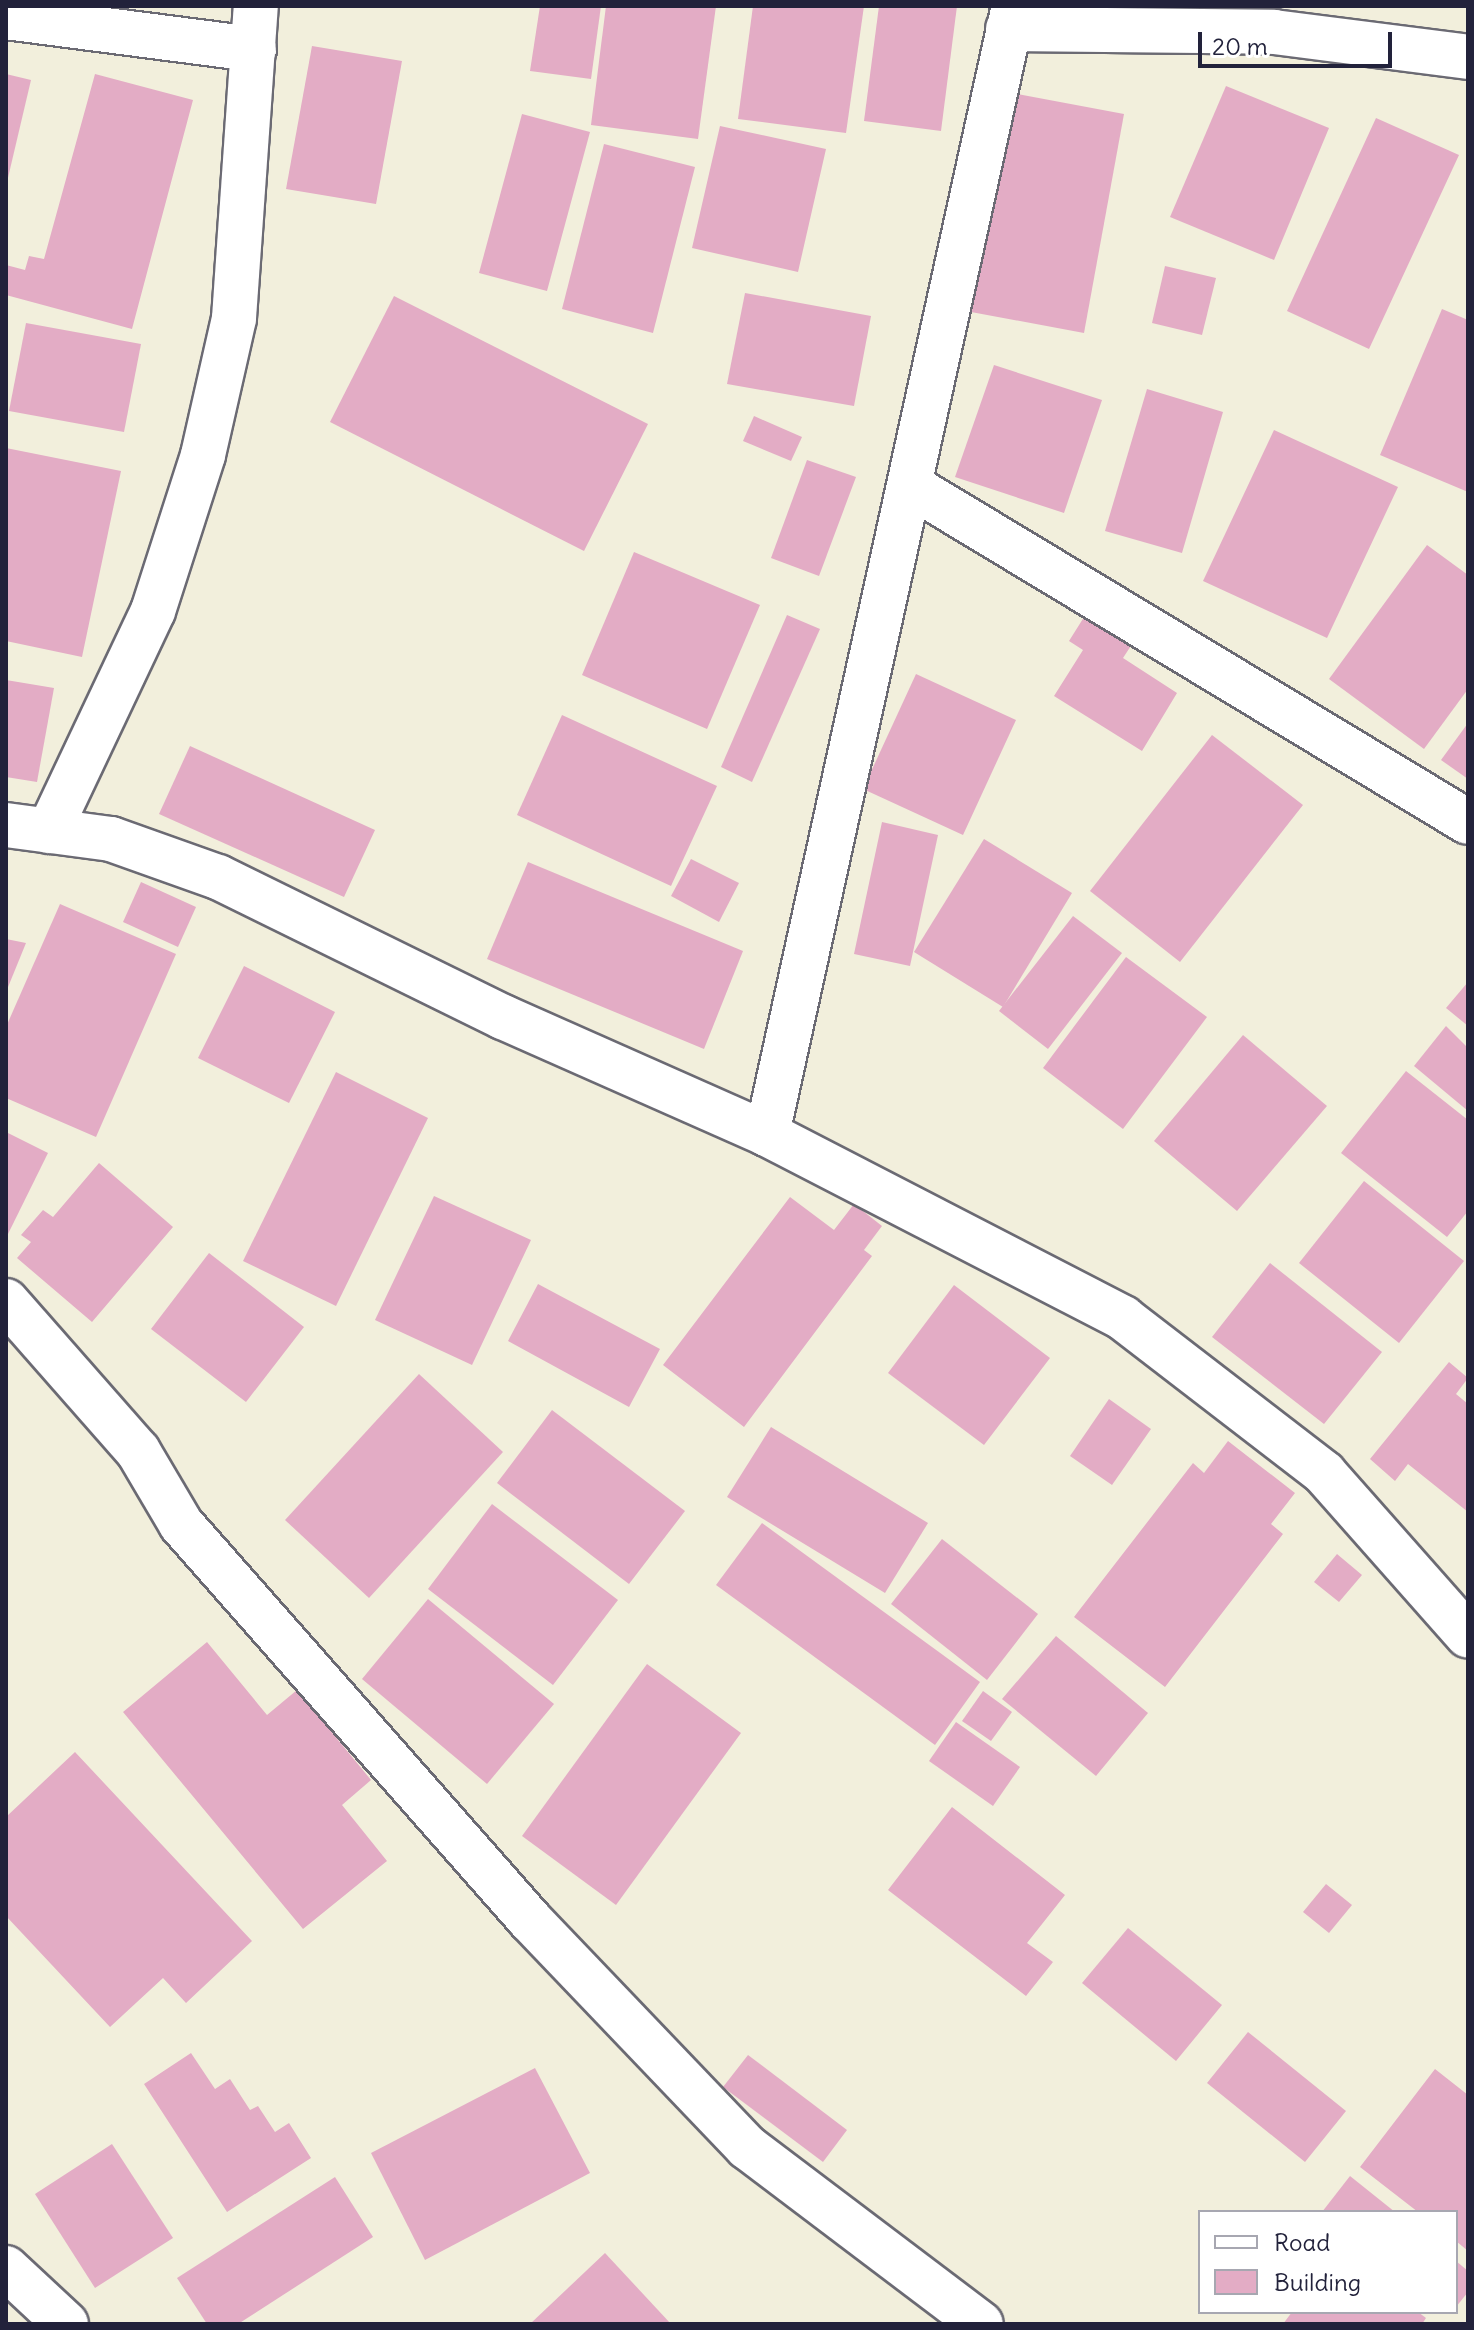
<!DOCTYPE html>
<html>
<head>
<meta charset="utf-8">
<style>
	body { margin:0 }
	#map { position:relative; width:1474px; height:2330px; overflow:hidden; background:#f2efdc; font-family:Delius,sans-serif }
	div>[style] { position:absolute }
	.building>* { inset:0; background:#e3acc5 }
	.roads { filter:drop-shadow(2px 0 #6b6a73) drop-shadow(-2px 0 #6b6a73) drop-shadow(0 2px #6b6a73) drop-shadow(0 -2px #6b6a73) }
	.minor>* { height:44px; margin:-22px; padding:0 22px; transform-origin:22px; border-radius:22px; background:#fff }
	span { translate:-50% -50%; white-space:nowrap; text-align:center; line-height:1.15; -webkit-text-stroke:8px #fff; paint-order:stroke }
	.frame { position:absolute; inset:0; border:8px solid #22223b; pointer-events:none }
	.legend { position:absolute; left:1198px; top:2210px; width:260px; height:104px; box-sizing:border-box; background:#fff; border:2px solid #a7a7b1; margin:0; padding:10px 14px; list-style:none; font-size:24px; color:#22223b }
	.legend li { display:flex; align-items:center; gap:16px; height:40px }
	.legend b { width:40px; border:2px solid #a7a7b1 }
	.scale { position:absolute; left:1198px; top:32px; width:194px; height:36px; box-sizing:border-box; border:4px solid #22223b; border-top:0; padding-left:10px; font-size:24px; line-height:28px; white-space:nowrap; color:#22223b; -webkit-text-stroke:6px #fff; paint-order:stroke }
</style>
</head>
<body>
<div id="map">
	<div class="building">
		<i style="clip-path:polygon(540px 6px,601px 6px,591px 79px,530px 71px)"></i>
		<i style="clip-path:polygon(606px 6px,716px 6px,698px 139px,591px 125px)"></i>
		<i style="clip-path:polygon(753px 6px,864px 6px,846px 133px,738px 119px)"></i>
		<i style="clip-path:polygon(879px 6px,957px 6px,941px 131px,864px 121px)"></i>
		<i style="clip-path:polygon(312px 46px,402px 61px,376px 204px,286px 189px)"></i>
		<i style="clip-path:polygon(6px 74px,31px 80px,7px 182px,6px 182px)"></i>
		<i style="clip-path:polygon(95px 74px,193px 100px,132px 329px,6px 295px,6px 265px,25px 270px,29px 256px,44px 259px)"></i>
		<i style="clip-path:polygon(1226px 86px,1329px 128px,1274px 260px,1170px 217px)"></i>
		<i style="clip-path:polygon(1012px 93px,1124px 114px,1084px 333px,971px 312px)"></i>
		<i style="clip-path:polygon(522px 114px,590px 132px,547px 291px,479px 273px)"></i>
		<i style="clip-path:polygon(1376px 118px,1459px 155px,1369px 349px,1287px 311px)"></i>
		<i style="clip-path:polygon(720px 126px,826px 149px,798px 272px,692px 248px)"></i>
		<i style="clip-path:polygon(604px 144px,695px 167px,653px 333px,562px 309px)"></i>
		<i style="clip-path:polygon(1165px 266px,1216px 278px,1202px 335px,1152px 323px)"></i>
		<i style="clip-path:polygon(745px 293px,871px 316px,854px 406px,727px 384px)"></i>
		<i style="clip-path:polygon(394px 296px,648px 424px,584px 551px,330px 422px)"></i>
		<i style="clip-path:polygon(1442px 309px,1468px 320px,1468px 492px,1380px 455px)"></i>
		<i style="clip-path:polygon(26px 323px,141px 344px,124px 432px,9px 411px)"></i>
		<i style="clip-path:polygon(994px 365px,1102px 400px,1064px 513px,955px 477px)"></i>
		<i style="clip-path:polygon(1147px 389px,1223px 412px,1182px 553px,1105px 531px)"></i>
		<i style="clip-path:polygon(754px 416px,802px 437px,791px 461px,743px 441px)"></i>
		<i style="clip-path:polygon(1274px 430px,1398px 487px,1327px 638px,1203px 581px)"></i>
		<i style="clip-path:polygon(6px 448px,121px 471px,82px 657px,6px 641px)"></i>
		<i style="clip-path:polygon(807px 460px,856px 477px,819px 576px,771px 558px)"></i>
		<i style="clip-path:polygon(1427px 545px,1468px 575px,1468px 689px,1424px 749px,1329px 679px)"></i>
		<i style="clip-path:polygon(634px 552px,760px 605px,707px 729px,582px 675px)"></i>
		<i style="clip-path:polygon(1091px 606px,1138px 635px,1123px 658px,1177px 693px,1142px 751px,1054px 696px,1083px 650px,1069px 641px)"></i>
		<i style="clip-path:polygon(787px 615px,820px 629px,752px 782px,721px 767px)"></i>
		<i style="clip-path:polygon(916px 674px,1016px 720px,963px 835px,863px 789px)"></i>
		<i style="clip-path:polygon(6px 680px,54px 688px,37px 782px,6px 777px)"></i>
		<i style="clip-path:polygon(562px 715px,717px 786px,671px 886px,517px 815px)"></i>
		<i style="clip-path:polygon(1468px 723px,1468px 779px,1441px 760px)"></i>
		<i style="clip-path:polygon(1212px 735px,1303px 805px,1180px 962px,1090px 891px)"></i>
		<i style="clip-path:polygon(190px 746px,375px 830px,344px 897px,159px 814px)"></i>
		<i style="clip-path:polygon(882px 822px,938px 835px,910px 966px,854px 954px)"></i>
		<i style="clip-path:polygon(984px 839px,1072px 893px,1003px 1007px,914px 952px)"></i>
		<i style="clip-path:polygon(691px 859px,739px 883px,719px 922px,671px 896px)"></i>
		<i style="clip-path:polygon(528px 862px,743px 951px,704px 1049px,487px 959px)"></i>
		<i style="clip-path:polygon(141px 882px,196px 907px,178px 947px,123px 922px)"></i>
		<i style="clip-path:polygon(60px 904px,176px 954px,96px 1137px,6px 1098px,6px 1027px)"></i>
		<i style="clip-path:polygon(1073px 916px,1122px 953px,1048px 1049px,999px 1011px)"></i>
		<i style="clip-path:polygon(6px 939px,26px 943px,6px 992px)"></i>
		<i style="clip-path:polygon(1126px 957px,1207px 1017px,1123px 1129px,1043px 1068px)"></i>
		<i style="clip-path:polygon(244px 966px,335px 1012px,289px 1103px,198px 1058px)"></i>
		<i style="clip-path:polygon(1468px 982px,1468px 1026px,1446px 1008px)"></i>
		<i style="clip-path:polygon(1446px 1026px,1468px 1048px,1468px 1111px,1414px 1066px)"></i>
		<i style="clip-path:polygon(1243px 1035px,1327px 1106px,1237px 1211px,1154px 1141px)"></i>
		<i style="clip-path:polygon(1406px 1071px,1468px 1120px,1468px 1211px,1447px 1237px,1341px 1153px)"></i>
		<i style="clip-path:polygon(336px 1072px,428px 1118px,336px 1306px,243px 1261px)"></i>
		<i style="clip-path:polygon(6px 1132px,48px 1153px,6px 1238px)"></i>
		<i style="clip-path:polygon(99px 1163px,173px 1227px,92px 1322px,17px 1258px,31px 1242px,21px 1235px,43px 1210px,53px 1217px)"></i>
		<i style="clip-path:polygon(1364px 1181px,1464px 1261px,1399px 1343px,1299px 1263px)"></i>
		<i style="clip-path:polygon(434px 1196px,531px 1240px,472px 1365px,375px 1320px)"></i>
		<i style="clip-path:polygon(790px 1197px,834px 1230px,854px 1204px,882px 1226px,864px 1250px,872px 1256px,744px 1427px,663px 1365px)"></i>
		<i style="clip-path:polygon(209px 1253px,304px 1327px,246px 1402px,151px 1329px)"></i>
		<i style="clip-path:polygon(1270px 1263px,1382px 1352px,1324px 1424px,1212px 1337px)"></i>
		<i style="clip-path:polygon(538px 1284px,660px 1349px,629px 1407px,508px 1341px)"></i>
		<i style="clip-path:polygon(954px 1285px,1050px 1358px,984px 1445px,888px 1373px)"></i>
		<i style="clip-path:polygon(1449px 1362px,1468px 1378px,1456px 1394px,1468px 1404px,1468px 1512px,1408px 1464px,1395px 1481px,1370px 1459px)"></i>
		<i style="clip-path:polygon(419px 1374px,503px 1452px,369px 1598px,285px 1520px)"></i>
		<i style="clip-path:polygon(1109px 1399px,1151px 1429px,1112px 1485px,1070px 1456px)"></i>
		<i style="clip-path:polygon(552px 1410px,685px 1511px,629px 1584px,497px 1483px)"></i>
		<i style="clip-path:polygon(771px 1427px,928px 1523px,885px 1593px,727px 1497px)"></i>
		<i style="clip-path:polygon(1228px 1441px,1295px 1493px,1271px 1524px,1283px 1534px,1165px 1687px,1074px 1617px,1193px 1463px,1204px 1473px)"></i>
		<i style="clip-path:polygon(492px 1504px,618px 1600px,553px 1685px,428px 1589px)"></i>
		<i style="clip-path:polygon(762px 1523px,980px 1682px,935px 1745px,716px 1585px)"></i>
		<i style="clip-path:polygon(942px 1539px,1038px 1614px,987px 1680px,891px 1604px)"></i>
		<i style="clip-path:polygon(1337px 1554px,1362px 1575px,1339px 1602px,1314px 1582px)"></i>
		<i style="clip-path:polygon(428px 1599px,554px 1704px,487px 1784px,362px 1679px)"></i>
		<i style="clip-path:polygon(1056px 1636px,1148px 1713px,1096px 1776px,1002px 1699px)"></i>
		<i style="clip-path:polygon(207px 1642px,267px 1715px,297px 1690px,371px 1780px,342px 1805px,387px 1861px,303px 1929px,123px 1712px)"></i>
		<i style="clip-path:polygon(647px 1664px,741px 1733px,616px 1905px,522px 1836px)"></i>
		<i style="clip-path:polygon(983px 1691px,1012px 1712px,991px 1741px,962px 1721px)"></i>
		<i style="clip-path:polygon(956px 1722px,1020px 1767px,993px 1806px,929px 1761px)"></i>
		<i style="clip-path:polygon(75px 1752px,252px 1941px,186px 2003px,163px 1978px,110px 2027px,6px 1916px,6px 1817px)"></i>
		<i style="clip-path:polygon(952px 1807px,1065px 1895px,1027px 1943px,1053px 1962px,1026px 1996px,888px 1890px)"></i>
		<i style="clip-path:polygon(1326px 1884px,1352px 1905px,1329px 1933px,1303px 1912px)"></i>
		<i style="clip-path:polygon(1128px 1928px,1222px 2005px,1176px 2061px,1082px 1983px)"></i>
		<i style="clip-path:polygon(1248px 2032px,1346px 2111px,1305px 2162px,1207px 2083px)"></i>
		<i style="clip-path:polygon(191px 2053px,215px 2089px,230px 2079px,250px 2110px,258px 2106px,275px 2132px,289px 2123px,311px 2158px,227px 2212px,144px 2084px)"></i>
		<i style="clip-path:polygon(748px 2055px,847px 2130px,823px 2162px,723px 2087px)"></i>
		<i style="clip-path:polygon(535px 2068px,590px 2173px,425px 2260px,371px 2153px)"></i>
		<i style="clip-path:polygon(1435px 2069px,1468px 2095px,1468px 2251px,1456px 2241px,1456px 2212px,1418px 2212px,1360px 2167px)"></i>
		<i style="clip-path:polygon(112px 2144px,173px 2238px,95px 2288px,35px 2194px)"></i>
		<i style="clip-path:polygon(1350px 2176px,1395px 2212px,1322px 2212px)"></i>
		<i style="clip-path:polygon(335px 2177px,373px 2237px,238px 2324px,207px 2324px,177px 2278px)"></i>
		<i style="clip-path:polygon(605px 2253px,671px 2324px,530px 2324px)"></i>
		<i style="clip-path:polygon(1456px 2261px,1468px 2271px,1468px 2292px,1456px 2307px)"></i>
		<i style="clip-path:polygon(1292px 2312px,1418px 2312px,1426px 2318px,1422px 2324px,1283px 2324px)"></i>
	</div>
	<div class="roads">
		<div class="minor">
			<i style="left:6px;top:17px;width:250px;rotate:7.4deg"></i>
			<i style="left:1008px;top:29px;width:266px;rotate:0.6deg"></i>
			<i style="left:1274px;top:32px;width:196px;rotate:7.3deg"></i>
			<i style="left:911px;top:486px;width:650px;rotate:31.1deg"></i>
			<i style="left:6px;top:825px;width:106px;rotate:7.6deg"></i>
			<i style="left:111px;top:839px;width:114px;rotate:19.6deg"></i>
			<i style="left:218px;top:877px;width:318px;rotate:26.2deg"></i>
			<i style="left:503px;top:1017px;width:289px;rotate:23.9deg"></i>
			<i style="left:767px;top:1134px;width:401px;rotate:27.3deg"></i>
			<i style="left:1123px;top:1318px;width:254px;rotate:37.6deg"></i>
			<i style="left:1324px;top:1473px;width:217px;rotate:48.5deg"></i>
			<i style="left:49px;top:831px;width:243px;rotate:-64.7deg"></i>
			<i style="left:153px;top:611px;width:164px;rotate:-72.2deg"></i>
			<i style="left:203px;top:455px;width:140px;rotate:-77.2deg"></i>
			<i style="left:234px;top:318px;width:313px;rotate:-86deg"></i>
			<i style="left:767px;top:1134px;width:1155px;rotate:-77.65deg"></i>
			<i style="left:6px;top:1301px;width:200px;rotate:48.7deg"></i>
			<i style="left:138px;top:1451px;width:85px;rotate:59.5deg"></i>
			<i style="left:181px;top:1524px;width:528px;rotate:48.61deg"></i>
			<i style="left:530px;top:1920px;width:314px;rotate:46.3deg"></i>
			<i style="left:747px;top:2147px;width:293px;rotate:37.1deg"></i>
			<i style="left:6px;top:2268px;width:82px;rotate:43deg"></i>
		</div>
	</div>
	<div class="frame"></div>
	<ul class="legend">
	<li><b style="height:10px;background:#fff"></b>Road</li>
	<li><b style="height:22px;background:#e3acc5"></b>Building</li>
	</ul>
	<div class="scale">20 m</div>
</div>
</body>
</html>
